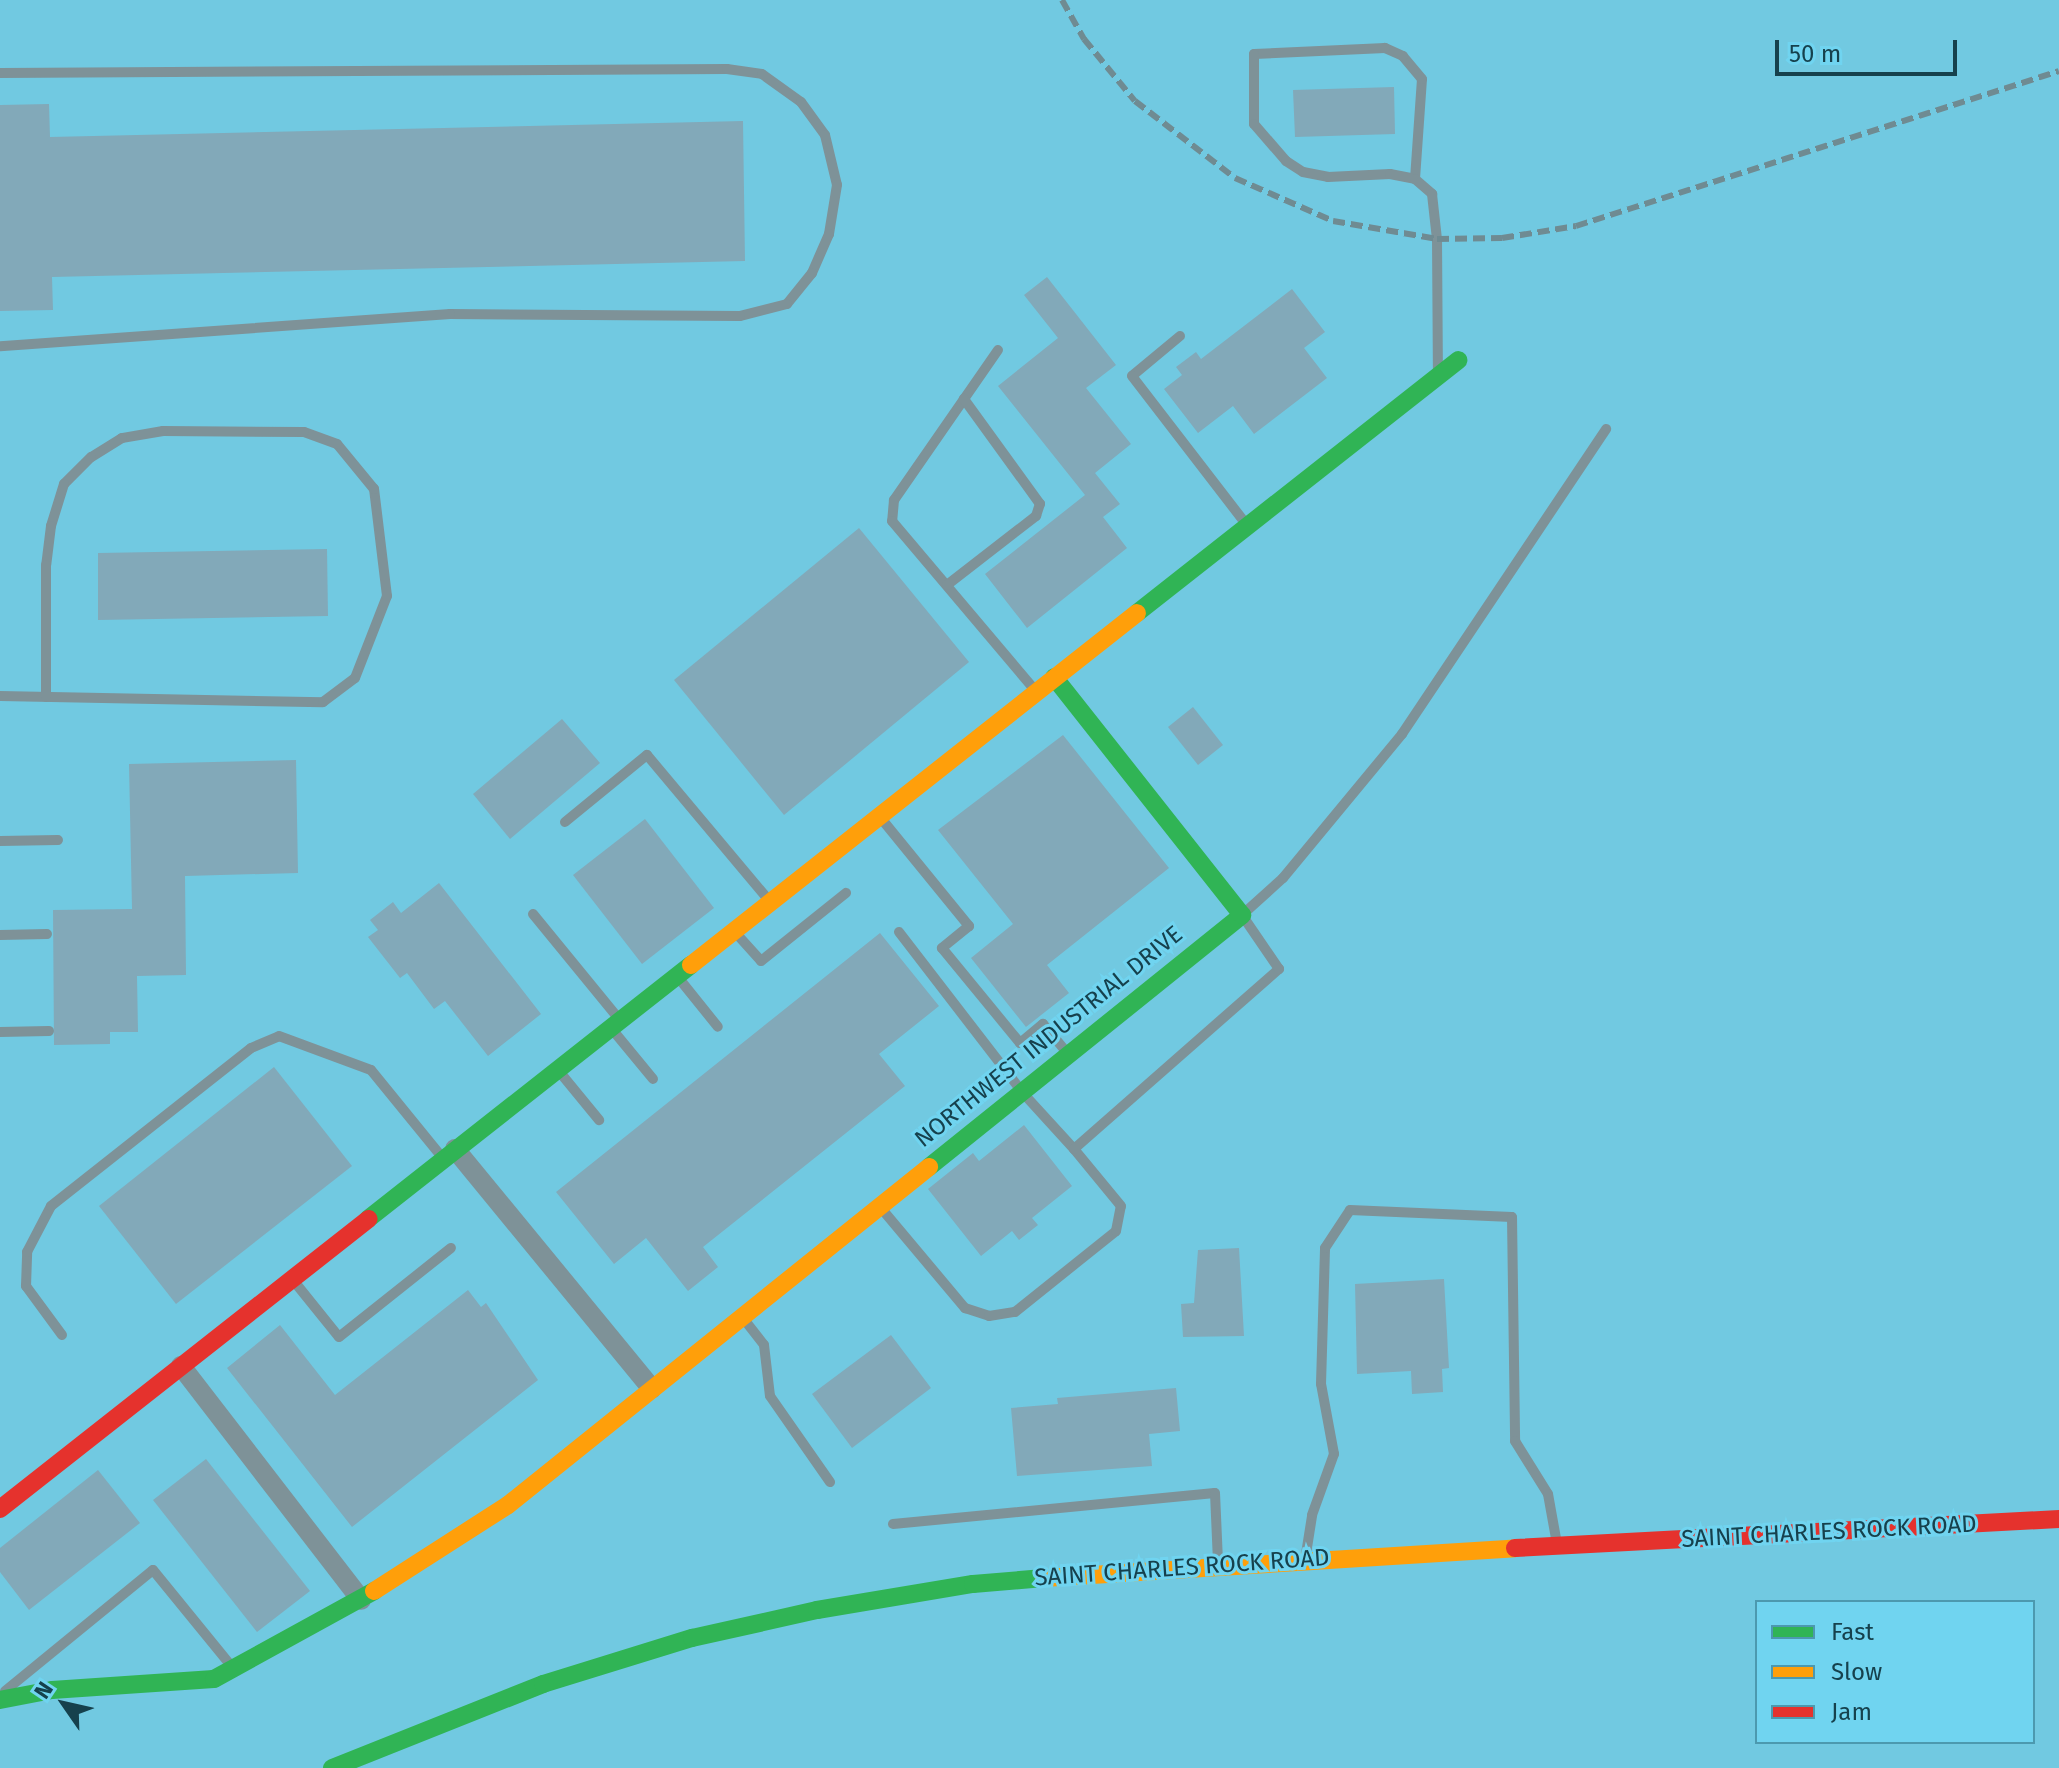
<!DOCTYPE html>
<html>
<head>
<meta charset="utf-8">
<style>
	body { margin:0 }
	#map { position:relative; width:2059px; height:1768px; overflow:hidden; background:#8dc4d3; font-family:"Fira Sans",sans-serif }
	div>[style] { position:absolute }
	.built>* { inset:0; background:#71c9e1 }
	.building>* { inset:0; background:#82a9b9 }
	.lane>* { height:10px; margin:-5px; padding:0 5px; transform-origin:5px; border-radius:5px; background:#7e9298 }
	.street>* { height:20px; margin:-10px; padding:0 10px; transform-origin:10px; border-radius:10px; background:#7e9298 }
	.fast>* { height:18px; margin:-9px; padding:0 9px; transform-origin:9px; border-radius:9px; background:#30b455 }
	.slow>* { height:18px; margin:-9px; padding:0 9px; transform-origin:9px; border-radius:9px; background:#ff9f0a }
	.jam>* { height:18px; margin:-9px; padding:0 9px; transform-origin:9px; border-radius:9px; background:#e5322d }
	.rail>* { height:6px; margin-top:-3px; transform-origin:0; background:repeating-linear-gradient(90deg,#6f8b92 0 12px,transparent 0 18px) }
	span { translate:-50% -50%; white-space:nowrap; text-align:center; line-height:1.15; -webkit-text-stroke:6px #70d4f0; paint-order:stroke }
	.street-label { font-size:24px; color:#16414d }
	.legend { position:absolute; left:1755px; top:1600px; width:280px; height:144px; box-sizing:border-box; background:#70d4f0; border:2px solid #4c99af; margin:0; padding:10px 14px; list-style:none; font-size:24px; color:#16414d }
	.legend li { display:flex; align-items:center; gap:16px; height:40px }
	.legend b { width:40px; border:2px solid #4c99af }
	.north { position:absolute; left:24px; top:1664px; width:80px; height:80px; -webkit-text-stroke:6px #70d4f0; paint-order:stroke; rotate:304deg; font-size:22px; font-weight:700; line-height:32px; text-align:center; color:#16414d }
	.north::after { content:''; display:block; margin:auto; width:28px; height:36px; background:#16414d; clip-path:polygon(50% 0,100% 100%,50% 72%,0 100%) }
	.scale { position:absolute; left:1775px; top:40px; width:182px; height:36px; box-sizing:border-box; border:4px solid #16414d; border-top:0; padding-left:10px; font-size:24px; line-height:28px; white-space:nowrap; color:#16414d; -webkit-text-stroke:6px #70d4f0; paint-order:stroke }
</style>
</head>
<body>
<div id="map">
	<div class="built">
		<i style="clip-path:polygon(evenodd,0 0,2059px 0,2059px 1768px,0 1768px,0 0,1757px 1602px,2033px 1602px,2033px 1742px,1757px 1742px,1757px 1602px)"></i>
	</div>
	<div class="building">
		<i style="clip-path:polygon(1394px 87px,1395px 134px,1295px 137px,1293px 90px)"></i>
		<i style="clip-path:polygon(49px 104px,50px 137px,743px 121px,745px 261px,52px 277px,53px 310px,0 311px,0 105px)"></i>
		<i style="clip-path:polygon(1047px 277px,1116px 365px,1086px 388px,1131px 444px,1095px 473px,1120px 504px,1103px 517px,1127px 548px,1027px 628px,985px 574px,1085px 495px,998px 386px,1058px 338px,1024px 295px)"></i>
		<i style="clip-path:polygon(1292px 289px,1325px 332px,1304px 348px,1327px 378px,1254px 434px,1233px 406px,1198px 433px,1164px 389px,1182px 375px,1176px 367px,1196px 352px,1201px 359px)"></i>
		<i style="clip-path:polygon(859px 528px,969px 662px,784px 815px,674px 680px)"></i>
		<i style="clip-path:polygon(327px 549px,328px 616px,98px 620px,98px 553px)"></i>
		<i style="clip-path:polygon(1193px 707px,1223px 745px,1198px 765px,1168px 727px)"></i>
		<i style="clip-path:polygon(562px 719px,600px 763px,510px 839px,473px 794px)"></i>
		<i style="clip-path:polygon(1063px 735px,1169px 868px,1047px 965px,1069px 993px,1026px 1027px,971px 958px,1013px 924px,938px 830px)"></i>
		<i style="clip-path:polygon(296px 760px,298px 873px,185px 876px,186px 975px,137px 976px,138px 1032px,110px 1032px,110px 1044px,54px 1045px,53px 910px,132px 909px,129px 764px)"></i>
		<i style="clip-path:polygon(645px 819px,714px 908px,642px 964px,573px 875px)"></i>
		<i style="clip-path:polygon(439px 883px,541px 1014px,488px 1056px,445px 1001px,434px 1009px,407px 973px,400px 978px,368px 937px,378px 930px,370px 920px,393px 902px,401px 913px)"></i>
		<i style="clip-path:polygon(880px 933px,939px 1006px,879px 1054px,905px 1086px,703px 1247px,718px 1267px,688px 1291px,646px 1238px,614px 1264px,556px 1192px)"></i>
		<i style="clip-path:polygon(274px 1067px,352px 1166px,176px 1304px,99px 1206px)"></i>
		<i style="clip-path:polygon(1024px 1125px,1072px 1186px,1032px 1218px,1038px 1225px,1019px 1240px,1012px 1231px,981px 1256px,928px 1189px,973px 1153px,979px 1161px)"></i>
		<i style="clip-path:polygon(1239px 1248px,1244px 1336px,1183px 1337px,1181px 1304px,1194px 1303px,1198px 1250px)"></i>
		<i style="clip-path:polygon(1444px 1279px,1449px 1368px,1442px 1369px,1443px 1392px,1412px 1394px,1411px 1371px,1357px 1374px,1355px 1284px)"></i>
		<i style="clip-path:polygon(468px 1290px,481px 1307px,486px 1303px,538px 1380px,352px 1527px,227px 1368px,280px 1325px,335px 1395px)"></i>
		<i style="clip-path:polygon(891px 1335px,931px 1388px,852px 1448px,812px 1394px)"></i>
		<i style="clip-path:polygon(1176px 1388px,1180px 1431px,1149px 1434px,1152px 1466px,1017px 1476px,1011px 1408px,1058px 1404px,1057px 1398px)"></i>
		<i style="clip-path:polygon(206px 1459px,310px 1591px,257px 1632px,153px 1500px)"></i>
		<i style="clip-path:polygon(98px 1470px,140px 1523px,29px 1610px,0 1572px,0 1548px)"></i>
	</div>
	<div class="lane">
		<i style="left:0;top:73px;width:727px;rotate:-0.32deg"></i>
		<i style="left:727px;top:69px;width:35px;rotate:8deg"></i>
		<i style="left:762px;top:74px;width:48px;rotate:35.7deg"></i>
		<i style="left:801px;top:102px;width:41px;rotate:54deg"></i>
		<i style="left:825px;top:135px;width:51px;rotate:76.5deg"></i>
		<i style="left:837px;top:185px;width:50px;rotate:99.3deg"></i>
		<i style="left:829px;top:234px;width:43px;rotate:113.6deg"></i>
		<i style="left:812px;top:273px;width:40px;rotate:129deg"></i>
		<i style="left:787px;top:304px;width:49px;rotate:165.7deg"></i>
		<i style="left:740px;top:316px;width:290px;rotate:-179.6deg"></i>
		<i style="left:450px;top:314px;width:451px;rotate:175.9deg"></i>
		<i style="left:1415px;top:179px;width:100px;rotate:-86deg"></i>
		<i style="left:1422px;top:79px;width:30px;rotate:-130deg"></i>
		<i style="left:1403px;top:56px;width:20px;rotate:-156deg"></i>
		<i style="left:1385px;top:48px;width:131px;rotate:177.4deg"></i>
		<i style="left:1254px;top:54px;width:70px;rotate:90deg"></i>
		<i style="left:1254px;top:124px;width:49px;rotate:49.1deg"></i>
		<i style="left:1286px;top:161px;width:20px;rotate:33deg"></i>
		<i style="left:1303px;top:172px;width:25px;rotate:11deg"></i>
		<i style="left:1328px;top:177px;width:62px;rotate:-2.8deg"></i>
		<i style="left:1390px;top:174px;width:25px;rotate:11deg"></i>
		<i style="left:1415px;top:179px;width:23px;rotate:41deg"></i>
		<i style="left:1432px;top:194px;width:45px;rotate:83.7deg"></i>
		<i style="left:1437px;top:239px;width:130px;rotate:89.6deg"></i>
		<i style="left:1180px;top:336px;width:62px;rotate:140.2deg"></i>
		<i style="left:1132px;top:376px;width:187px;rotate:52.4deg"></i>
		<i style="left:998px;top:350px;width:183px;rotate:124.7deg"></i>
		<i style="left:894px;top:500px;width:21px;rotate:95deg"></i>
		<i style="left:892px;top:521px;width:221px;rotate:49.8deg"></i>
		<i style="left:947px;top:585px;width:113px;rotate:-37.8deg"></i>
		<i style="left:1036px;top:516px;width:13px;rotate:-72deg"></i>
		<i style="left:1040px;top:504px;width:130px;rotate:-125.9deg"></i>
		<i style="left:0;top:696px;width:323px;rotate:1.1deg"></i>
		<i style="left:323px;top:702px;width:40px;rotate:-37deg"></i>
		<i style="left:355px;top:678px;width:88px;rotate:-68.7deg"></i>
		<i style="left:387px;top:596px;width:108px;rotate:-96.9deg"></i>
		<i style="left:374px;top:489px;width:58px;rotate:-129.4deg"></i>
		<i style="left:337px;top:444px;width:35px;rotate:-160deg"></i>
		<i style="left:304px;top:432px;width:141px;rotate:-179.6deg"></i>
		<i style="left:163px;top:431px;width:42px;rotate:170.3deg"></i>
		<i style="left:122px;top:438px;width:36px;rotate:148deg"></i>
		<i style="left:91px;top:457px;width:38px;rotate:135deg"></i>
		<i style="left:64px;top:484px;width:44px;rotate:107.2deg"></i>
		<i style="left:51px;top:526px;width:39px;rotate:97deg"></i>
		<i style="left:46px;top:565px;width:132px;rotate:90deg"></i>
		<i style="left:880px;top:817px;width:141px;rotate:50.8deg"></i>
		<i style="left:969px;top:926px;width:35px;rotate:141deg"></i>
		<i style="left:942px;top:948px;width:123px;rotate:50.6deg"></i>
		<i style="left:1020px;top:1043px;width:30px;rotate:-40deg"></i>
		<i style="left:1043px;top:1024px;width:38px;rotate:50deg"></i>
		<i style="left:565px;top:822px;width:106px;rotate:-39.3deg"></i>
		<i style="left:647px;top:755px;width:188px;rotate:50deg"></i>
		<i style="left:0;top:841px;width:58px;rotate:-1deg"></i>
		<i style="left:533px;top:914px;width:134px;rotate:50.7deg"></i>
		<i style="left:734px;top:931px;width:40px;rotate:48deg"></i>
		<i style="left:761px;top:961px;width:109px;rotate:-38.7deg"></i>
		<i style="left:899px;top:932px;width:202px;rotate:52.4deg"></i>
		<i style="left:1022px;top:1092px;width:77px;rotate:47.6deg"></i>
		<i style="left:0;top:935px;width:47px;rotate:-1.2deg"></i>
		<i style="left:677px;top:976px;width:65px;rotate:51.2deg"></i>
		<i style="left:611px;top:1028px;width:66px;rotate:50.5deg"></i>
		<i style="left:0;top:1032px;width:49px;rotate:-1.2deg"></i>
		<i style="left:558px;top:1070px;width:65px;rotate:50.6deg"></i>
		<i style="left:881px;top:1208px;width:131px;rotate:50deg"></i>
		<i style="left:965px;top:1308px;width:25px;rotate:18deg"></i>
		<i style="left:989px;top:1316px;width:26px;rotate:-9deg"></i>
		<i style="left:1015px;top:1312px;width:129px;rotate:-38.7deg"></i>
		<i style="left:1116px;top:1231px;width:25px;rotate:-79deg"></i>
		<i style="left:1121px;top:1206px;width:74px;rotate:-129.5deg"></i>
		<i style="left:1074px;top:1149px;width:273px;rotate:-41.3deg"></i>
		<i style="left:1279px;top:969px;width:65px;rotate:-124.4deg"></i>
		<i style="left:1242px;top:915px;width:55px;rotate:-42.1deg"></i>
		<i style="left:1283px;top:878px;width:187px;rotate:-50.4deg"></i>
		<i style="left:1402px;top:734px;width:367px;rotate:-56.2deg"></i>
		<i style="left:293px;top:1280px;width:73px;rotate:51.1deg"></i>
		<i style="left:339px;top:1337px;width:143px;rotate:-38.5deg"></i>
		<i style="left:743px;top:1318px;width:34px;rotate:52deg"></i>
		<i style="left:764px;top:1345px;width:51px;rotate:83.3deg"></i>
		<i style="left:770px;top:1396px;width:105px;rotate:55.1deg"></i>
		<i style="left:62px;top:1335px;width:61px;rotate:-126.3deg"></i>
		<i style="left:26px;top:1286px;width:34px;rotate:-88deg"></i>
		<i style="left:27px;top:1252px;width:52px;rotate:-62.4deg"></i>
		<i style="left:51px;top:1206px;width:255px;rotate:-38.3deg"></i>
		<i style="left:251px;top:1048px;width:30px;rotate:-23deg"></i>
		<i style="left:279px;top:1036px;width:98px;rotate:20.3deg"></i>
		<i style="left:371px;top:1070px;width:112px;rotate:50.8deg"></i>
		<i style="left:893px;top:1524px;width:323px;rotate:-5.5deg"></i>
		<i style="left:1215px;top:1493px;width:70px;rotate:87.5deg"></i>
		<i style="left:1306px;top:1554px;width:39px;rotate:-81deg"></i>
		<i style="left:1312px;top:1515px;width:65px;rotate:-70.2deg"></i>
		<i style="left:1334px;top:1454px;width:71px;rotate:-100.5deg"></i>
		<i style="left:1321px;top:1384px;width:136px;rotate:-88.3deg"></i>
		<i style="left:1325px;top:1248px;width:45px;rotate:-56.7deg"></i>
		<i style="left:1350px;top:1210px;width:162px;rotate:2.5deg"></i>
		<i style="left:1512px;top:1217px;width:224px;rotate:89.2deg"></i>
		<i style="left:1515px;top:1441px;width:62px;rotate:58.1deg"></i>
		<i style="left:1548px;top:1494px;width:51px;rotate:79.8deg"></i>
		<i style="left:5px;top:1691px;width:191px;rotate:-39.3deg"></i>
		<i style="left:153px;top:1570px;width:125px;rotate:50.8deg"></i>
	</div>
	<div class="street">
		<i style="left:455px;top:1149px;width:310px;rotate:50.6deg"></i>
		<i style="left:181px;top:1366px;width:295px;rotate:52.4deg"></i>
	</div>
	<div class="fast">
		<i style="left:1137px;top:613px;width:409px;rotate:-38.2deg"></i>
		<i style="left:929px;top:1167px;width:402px;rotate:-38.8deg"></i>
		<i style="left:1242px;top:915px;width:303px;rotate:-128.3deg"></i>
		<i style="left:368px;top:1219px;width:411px;rotate:-38.2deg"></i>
		<i style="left:0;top:1700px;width:53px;rotate:-10.9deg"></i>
		<i style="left:52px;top:1690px;width:162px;rotate:-3.9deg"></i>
		<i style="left:214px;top:1679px;width:183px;rotate:-28.8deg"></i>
		<i style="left:332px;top:1768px;width:227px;rotate:-21.7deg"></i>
		<i style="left:543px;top:1684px;width:156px;rotate:-17.2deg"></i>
		<i style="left:692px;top:1638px;width:128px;rotate:-12.6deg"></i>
		<i style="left:817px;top:1610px;width:158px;rotate:-9.5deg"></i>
		<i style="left:973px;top:1584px;width:71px;rotate:-4.8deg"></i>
	</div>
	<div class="slow">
		<i style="left:691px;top:965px;width:568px;rotate:-38.28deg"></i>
		<i style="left:1044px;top:1578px;width:472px;rotate:-3.6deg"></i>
		<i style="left:374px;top:1591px;width:159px;rotate:-32.7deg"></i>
		<i style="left:508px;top:1505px;width:540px;rotate:-38.76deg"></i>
	</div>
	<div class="jam">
		<i style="left:0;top:1509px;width:469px;rotate:-38.2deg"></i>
		<i style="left:1515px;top:1548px;width:545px;rotate:-3.05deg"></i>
	</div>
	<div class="rail">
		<i style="left:1062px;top:0;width:45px;rotate:60.6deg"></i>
		<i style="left:1084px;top:39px;width:80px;rotate:50.6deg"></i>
		<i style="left:1135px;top:101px;width:126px;rotate:37.6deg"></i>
		<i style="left:1235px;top:178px;width:107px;rotate:23.7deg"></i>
		<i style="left:1333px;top:221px;width:106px;rotate:9.8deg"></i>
		<i style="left:1437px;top:239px;width:65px;rotate:-0.9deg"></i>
		<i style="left:1502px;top:238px;width:75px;rotate:-9.2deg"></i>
		<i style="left:1576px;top:226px;width:507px;rotate:-17.79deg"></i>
	</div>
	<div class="street-label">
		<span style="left:1049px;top:1037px;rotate:-39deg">NORTHWEST INDUSTRIAL DRIVE</span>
		<span style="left:1829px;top:1532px;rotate:-3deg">SAINT CHARLES ROCK ROAD</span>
		<span style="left:1182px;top:1568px;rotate:-4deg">SAINT CHARLES ROCK ROAD</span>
	</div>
	<ul class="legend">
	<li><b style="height:10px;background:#30b455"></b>Fast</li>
	<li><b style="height:10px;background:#ff9f0a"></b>Slow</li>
	<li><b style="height:10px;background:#e5322d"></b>Jam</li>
	</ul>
	<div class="north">N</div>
	<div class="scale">50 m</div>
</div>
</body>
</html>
